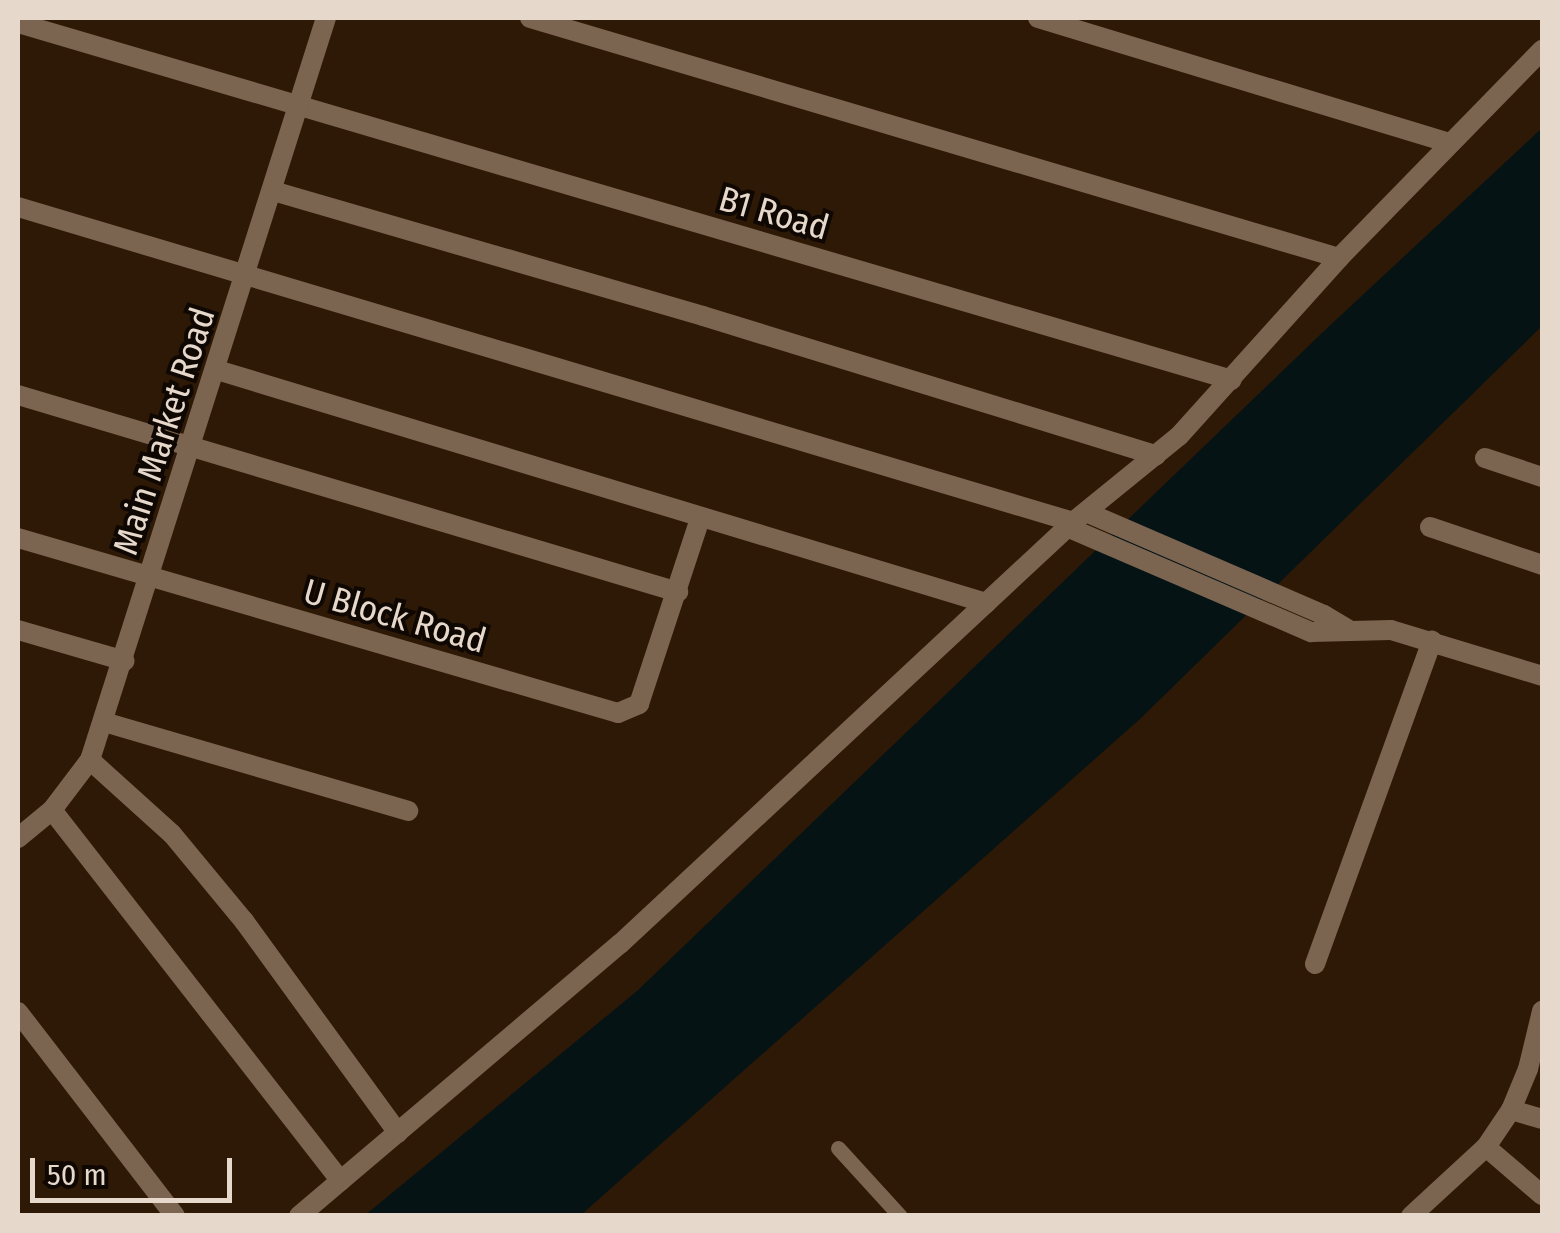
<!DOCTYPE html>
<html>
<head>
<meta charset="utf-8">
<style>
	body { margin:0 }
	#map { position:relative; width:1560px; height:1233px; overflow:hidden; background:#2e1906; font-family:"Fira Sans Condensed",sans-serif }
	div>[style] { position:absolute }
	.water>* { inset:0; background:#061315 }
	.service>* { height:15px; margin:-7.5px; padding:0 7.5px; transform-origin:7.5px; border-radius:7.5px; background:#7b6450 }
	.minor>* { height:20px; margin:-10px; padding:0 10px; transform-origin:10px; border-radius:10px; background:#7b6450 }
	.tertiary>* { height:20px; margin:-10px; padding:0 10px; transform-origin:10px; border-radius:10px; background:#7b6450 }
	span { translate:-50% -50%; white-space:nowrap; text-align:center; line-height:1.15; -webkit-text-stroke:8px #0f0702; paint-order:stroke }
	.street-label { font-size:35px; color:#e7d8cc }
	.frame { position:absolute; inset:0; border:20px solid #e7d8cc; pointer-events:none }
	.scale { position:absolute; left:30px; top:1158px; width:202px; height:45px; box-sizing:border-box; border:5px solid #e7d8cc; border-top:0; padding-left:12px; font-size:30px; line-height:35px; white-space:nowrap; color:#e7d8cc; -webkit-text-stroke:8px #0f0702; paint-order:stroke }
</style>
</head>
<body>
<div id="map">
	<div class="water">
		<i style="clip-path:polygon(1542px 128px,1542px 326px,1140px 719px,581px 1215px,364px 1216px,637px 991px,1324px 331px)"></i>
	</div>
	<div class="service">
		<i style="left:838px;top:1148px;width:92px;rotate:47.6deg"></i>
	</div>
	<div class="minor">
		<i style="left:530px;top:18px;width:844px;rotate:16.52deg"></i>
		<i style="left:1038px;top:18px;width:431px;rotate:16.9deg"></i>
		<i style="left:18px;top:23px;width:1265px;rotate:16.39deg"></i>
		<i style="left:273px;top:191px;width:448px;rotate:16.2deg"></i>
		<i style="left:703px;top:316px;width:474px;rotate:17.1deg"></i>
		<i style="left:18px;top:207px;width:1101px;rotate:16.62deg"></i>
		<i style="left:217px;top:370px;width:804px;rotate:16.86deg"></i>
		<i style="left:18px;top:395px;width:689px;rotate:16.62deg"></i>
		<i style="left:1485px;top:458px;width:60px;rotate:18.4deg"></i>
		<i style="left:1086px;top:512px;width:259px;rotate:23.4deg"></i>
		<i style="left:1324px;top:615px;width:27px;rotate:31deg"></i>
		<i style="left:1067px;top:527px;width:266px;rotate:23.3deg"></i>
		<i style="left:1311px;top:632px;width:80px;rotate:-1.4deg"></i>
		<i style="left:1391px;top:630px;width:158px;rotate:16.9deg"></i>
		<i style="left:1430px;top:527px;width:118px;rotate:18.7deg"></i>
		<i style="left:18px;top:538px;width:625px;rotate:16.26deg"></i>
		<i style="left:618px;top:713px;width:23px;rotate:-23deg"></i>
		<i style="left:639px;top:704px;width:195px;rotate:-71.8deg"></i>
		<i style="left:18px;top:630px;width:111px;rotate:16.2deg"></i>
		<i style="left:104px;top:722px;width:317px;rotate:16.3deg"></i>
		<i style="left:90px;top:760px;width:110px;rotate:42.1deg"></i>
		<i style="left:172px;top:834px;width:113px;rotate:50.4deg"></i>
		<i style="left:244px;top:921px;width:262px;rotate:54deg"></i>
		<i style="left:52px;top:810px;width:470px;rotate:52.1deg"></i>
		<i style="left:18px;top:838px;width:44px;rotate:-39.5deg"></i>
		<i style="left:52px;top:810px;width:63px;rotate:-52.8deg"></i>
		<i style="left:90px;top:760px;width:779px;rotate:-72.36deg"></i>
		<i style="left:1315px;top:964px;width:344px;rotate:-70.1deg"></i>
		<i style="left:18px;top:1012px;width:257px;rotate:52.4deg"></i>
		<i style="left:1511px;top:1110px;width:32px;rotate:16deg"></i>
		<i style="left:299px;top:1216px;width:421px;rotate:-40.3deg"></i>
		<i style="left:620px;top:944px;width:619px;rotate:-42.97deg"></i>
		<i style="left:1073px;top:522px;width:136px;rotate:-39.1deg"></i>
		<i style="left:1179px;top:436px;width:239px;rotate:-48deg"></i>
		<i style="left:1339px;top:258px;width:291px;rotate:-45.7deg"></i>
	</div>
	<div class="tertiary">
		<i style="left:1486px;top:1147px;width:74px;rotate:40.6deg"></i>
		<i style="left:1411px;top:1216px;width:102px;rotate:-42.6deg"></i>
		<i style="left:1486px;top:1147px;width:45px;rotate:-56deg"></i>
		<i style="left:1511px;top:1110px;width:44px;rotate:-67.5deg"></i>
		<i style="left:1528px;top:1069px;width:60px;rotate:-76.4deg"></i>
	</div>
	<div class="street-label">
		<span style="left:774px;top:213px;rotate:16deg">B1 Road</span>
		<span style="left:164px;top:431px;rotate:-72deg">Main Market Road</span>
		<span style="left:395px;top:616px;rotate:16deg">U Block Road</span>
	</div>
	<div class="frame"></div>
	<div class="scale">50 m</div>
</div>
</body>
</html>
